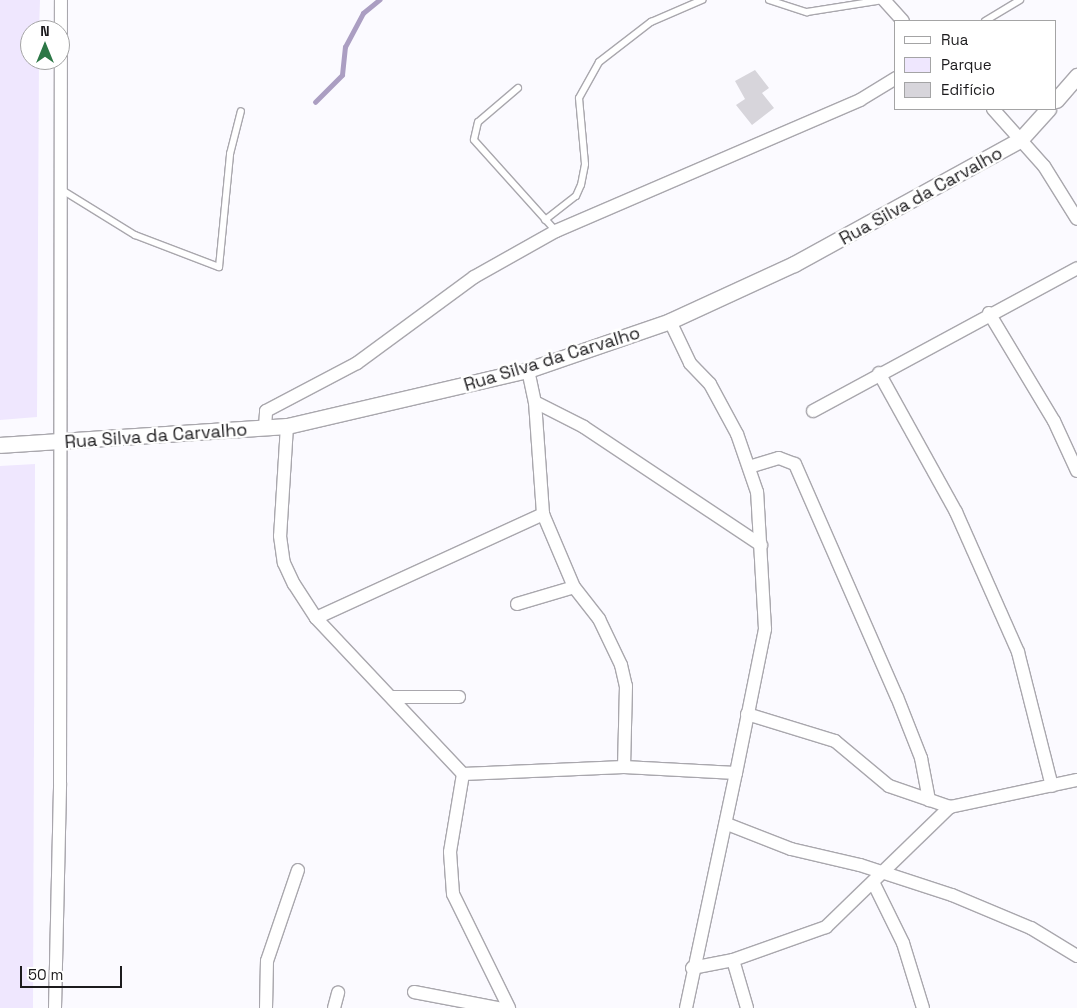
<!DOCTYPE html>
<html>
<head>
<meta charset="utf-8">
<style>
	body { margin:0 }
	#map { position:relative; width:1077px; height:1008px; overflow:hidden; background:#fbfaff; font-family:"Space Grotesk",sans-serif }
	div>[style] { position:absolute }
	.green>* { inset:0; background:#efe7fe }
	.stream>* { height:4.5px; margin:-2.25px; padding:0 2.25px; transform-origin:2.25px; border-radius:2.25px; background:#ab9ec2 }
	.building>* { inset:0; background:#d7d5db }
	.roads { filter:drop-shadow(1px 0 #a9a7ad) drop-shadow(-1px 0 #a9a7ad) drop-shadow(0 1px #a9a7ad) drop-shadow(0 -1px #a9a7ad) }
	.service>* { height:6px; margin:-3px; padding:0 3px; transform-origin:3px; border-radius:3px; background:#fff }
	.minor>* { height:12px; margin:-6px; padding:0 6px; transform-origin:6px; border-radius:6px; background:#fff }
	.tertiary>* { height:15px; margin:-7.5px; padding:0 7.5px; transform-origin:7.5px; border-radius:7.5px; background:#fff }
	span { translate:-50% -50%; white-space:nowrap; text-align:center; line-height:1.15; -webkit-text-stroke:5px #fff; paint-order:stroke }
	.street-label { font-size:18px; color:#1c1b1d }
	.legend { position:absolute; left:894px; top:20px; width:162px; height:90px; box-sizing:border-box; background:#fff; border:1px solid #a4a4a5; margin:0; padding:6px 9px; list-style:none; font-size:15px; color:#1c1b1d }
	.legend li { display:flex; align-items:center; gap:10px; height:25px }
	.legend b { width:25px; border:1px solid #a4a4a5 }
	.north { position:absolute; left:20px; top:20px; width:50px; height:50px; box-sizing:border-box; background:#fff; border:1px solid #a4a4a5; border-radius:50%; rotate:0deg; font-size:14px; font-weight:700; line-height:20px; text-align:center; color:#1c1b1d }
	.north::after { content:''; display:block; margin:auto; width:18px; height:22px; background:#2c7746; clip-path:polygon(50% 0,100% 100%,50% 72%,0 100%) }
	.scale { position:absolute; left:20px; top:966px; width:102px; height:22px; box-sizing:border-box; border:2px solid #1c1b1d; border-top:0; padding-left:6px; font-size:15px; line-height:18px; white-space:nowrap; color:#1c1b1d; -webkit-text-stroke:4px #fff; paint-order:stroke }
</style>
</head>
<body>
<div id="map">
	<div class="green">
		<i style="clip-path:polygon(0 0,40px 0,39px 30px,30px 30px,30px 60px,39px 60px,37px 417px,0 420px)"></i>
		<i style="clip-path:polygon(35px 464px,33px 1008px,0 1008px,0 466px)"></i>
	</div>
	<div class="stream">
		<i style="left:315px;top:102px;width:38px;rotate:-45deg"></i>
		<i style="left:342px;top:75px;width:28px;rotate:-84deg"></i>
		<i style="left:345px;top:47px;width:38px;rotate:-62deg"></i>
		<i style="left:363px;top:13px;width:21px;rotate:-39deg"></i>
	</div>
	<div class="building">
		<i style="clip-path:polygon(755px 70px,769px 88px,762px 93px,774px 108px,752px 125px,736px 105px,745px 99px,735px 81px)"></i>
	</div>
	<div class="roads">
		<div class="service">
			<i style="left:769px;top:0;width:40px;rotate:18deg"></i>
			<i style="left:807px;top:12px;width:77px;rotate:-9deg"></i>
			<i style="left:985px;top:21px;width:41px;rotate:-31deg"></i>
			<i style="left:518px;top:88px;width:52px;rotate:139.6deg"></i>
			<i style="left:478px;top:122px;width:18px;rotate:103deg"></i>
			<i style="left:474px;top:140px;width:122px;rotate:48deg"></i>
			<i style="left:62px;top:190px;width:86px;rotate:31.7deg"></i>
			<i style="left:135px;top:235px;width:90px;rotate:20.9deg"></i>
			<i style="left:219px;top:267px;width:114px;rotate:-84.4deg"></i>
			<i style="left:230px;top:154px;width:44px;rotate:-75.7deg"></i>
			<i style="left:545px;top:220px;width:39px;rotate:-38deg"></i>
			<i style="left:576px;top:196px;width:12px;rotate:-66deg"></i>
			<i style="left:581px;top:185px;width:21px;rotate:-79deg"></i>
			<i style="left:585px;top:164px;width:66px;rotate:-95.2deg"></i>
			<i style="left:579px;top:98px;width:41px;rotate:-60.9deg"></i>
			<i style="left:599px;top:62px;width:66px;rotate:-37.6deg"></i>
			<i style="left:651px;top:22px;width:56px;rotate:-23.3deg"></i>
		</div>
		<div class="minor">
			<i style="left:884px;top:0;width:28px;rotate:48deg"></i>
			<i style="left:993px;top:109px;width:76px;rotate:48.2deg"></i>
			<i style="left:1044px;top:166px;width:62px;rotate:58.1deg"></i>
			<i style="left:989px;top:313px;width:126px;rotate:59deg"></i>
			<i style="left:1054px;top:421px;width:55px;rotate:65.3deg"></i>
			<i style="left:528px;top:370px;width:33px;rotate:78deg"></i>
			<i style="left:535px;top:402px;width:112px;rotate:85.9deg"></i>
			<i style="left:543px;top:514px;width:79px;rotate:67deg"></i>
			<i style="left:574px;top:587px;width:41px;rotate:52deg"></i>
			<i style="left:599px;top:619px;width:51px;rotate:64.4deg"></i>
			<i style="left:621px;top:665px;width:22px;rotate:77deg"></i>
			<i style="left:626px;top:686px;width:81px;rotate:91.4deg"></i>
			<i style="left:879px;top:373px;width:159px;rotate:61deg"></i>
			<i style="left:956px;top:512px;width:153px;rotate:66.1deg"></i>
			<i style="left:1018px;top:652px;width:138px;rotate:75.8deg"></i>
			<i style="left:535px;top:402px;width:55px;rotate:27deg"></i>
			<i style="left:584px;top:427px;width:213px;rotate:33.7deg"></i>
			<i style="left:813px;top:411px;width:300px;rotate:-28.4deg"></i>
			<i style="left:287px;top:426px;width:110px;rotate:93.6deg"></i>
			<i style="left:280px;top:536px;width:27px;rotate:82deg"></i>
			<i style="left:284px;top:563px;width:23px;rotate:65deg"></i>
			<i style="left:294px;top:584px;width:40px;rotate:57.1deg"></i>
			<i style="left:316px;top:618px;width:214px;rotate:46.7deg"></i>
			<i style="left:463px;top:774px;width:161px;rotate:-2.5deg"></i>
			<i style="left:624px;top:767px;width:112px;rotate:3.1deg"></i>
			<i style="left:736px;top:773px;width:147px;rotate:-78.6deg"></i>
			<i style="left:765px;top:629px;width:137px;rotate:-93.3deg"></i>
			<i style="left:757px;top:492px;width:61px;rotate:-109deg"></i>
			<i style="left:737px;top:434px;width:57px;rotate:-118.4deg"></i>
			<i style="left:710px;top:384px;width:29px;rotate:-134deg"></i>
			<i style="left:690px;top:363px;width:47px;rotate:-115.5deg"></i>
			<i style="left:265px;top:427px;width:16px;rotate:-86deg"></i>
			<i style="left:266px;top:411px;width:103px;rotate:-27.8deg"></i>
			<i style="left:357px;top:363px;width:145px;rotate:-36.3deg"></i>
			<i style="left:474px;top:277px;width:94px;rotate:-29.3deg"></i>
			<i style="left:556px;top:231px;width:331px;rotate:-23.3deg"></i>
			<i style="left:860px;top:100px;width:42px;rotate:-31.4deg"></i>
			<i style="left:749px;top:467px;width:31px;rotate:-17deg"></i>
			<i style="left:779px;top:458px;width:17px;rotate:21deg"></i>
			<i style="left:795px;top:464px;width:254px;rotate:66.4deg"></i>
			<i style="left:897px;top:697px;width:66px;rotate:68.5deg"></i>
			<i style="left:921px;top:758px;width:43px;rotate:79.2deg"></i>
			<i style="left:517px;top:604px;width:59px;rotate:-16.6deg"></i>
			<i style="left:316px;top:618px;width:250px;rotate:-24.6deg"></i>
			<i style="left:393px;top:697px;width:66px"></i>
			<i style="left:747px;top:714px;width:92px;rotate:17.1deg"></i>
			<i style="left:835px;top:741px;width:70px;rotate:39.8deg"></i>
			<i style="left:889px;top:786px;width:65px;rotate:19deg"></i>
			<i style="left:950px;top:807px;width:130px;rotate:-12deg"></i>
			<i style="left:463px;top:774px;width:79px;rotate:99.5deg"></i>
			<i style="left:450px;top:852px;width:42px;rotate:85.9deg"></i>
			<i style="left:453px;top:894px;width:127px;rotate:63.8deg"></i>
			<i style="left:727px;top:824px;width:69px;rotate:21.3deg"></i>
			<i style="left:791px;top:849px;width:71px;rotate:13.1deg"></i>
			<i style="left:860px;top:865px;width:97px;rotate:18.1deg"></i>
			<i style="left:952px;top:895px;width:86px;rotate:22.7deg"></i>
			<i style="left:1031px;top:928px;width:54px;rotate:31.3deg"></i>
			<i style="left:873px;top:882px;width:68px;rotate:63.8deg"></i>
			<i style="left:903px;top:943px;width:68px;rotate:72.9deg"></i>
			<i style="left:733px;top:960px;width:50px;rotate:73.7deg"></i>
			<i style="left:692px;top:968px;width:42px;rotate:-11deg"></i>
			<i style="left:733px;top:960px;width:99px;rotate:-19.5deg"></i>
			<i style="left:826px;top:927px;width:173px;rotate:-44.1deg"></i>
			<i style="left:414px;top:992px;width:86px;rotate:10.8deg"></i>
			<i style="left:55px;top:1008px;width:225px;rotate:-88.7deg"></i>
			<i style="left:60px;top:783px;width:783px;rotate:-89.93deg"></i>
			<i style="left:266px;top:1008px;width:47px;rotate:-88.8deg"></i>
			<i style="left:267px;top:961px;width:96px;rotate:-71.2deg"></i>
			<i style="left:334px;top:1008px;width:16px;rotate:-75deg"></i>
			<i style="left:686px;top:1008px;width:240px;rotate:-78deg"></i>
		</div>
		<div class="tertiary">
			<i style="left:1056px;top:100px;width:32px;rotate:-49deg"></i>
			<i style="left:0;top:445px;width:288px;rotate:-3.8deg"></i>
			<i style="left:287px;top:426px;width:247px;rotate:-13.1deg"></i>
			<i style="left:528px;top:370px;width:150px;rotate:-19deg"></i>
			<i style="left:670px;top:321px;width:136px;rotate:-24.7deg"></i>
			<i style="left:794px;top:264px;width:258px;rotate:-28.8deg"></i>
			<i style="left:1020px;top:140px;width:42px;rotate:-47.9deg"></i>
		</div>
	</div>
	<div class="street-label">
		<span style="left:921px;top:196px;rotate:-29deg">Rua Silva da Carvalho</span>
		<span style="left:552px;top:359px;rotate:-17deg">Rua Silva da Carvalho</span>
		<span style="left:156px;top:436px;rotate:-4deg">Rua Silva da Carvalho</span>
	</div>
	<ul class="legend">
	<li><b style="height:6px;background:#fff"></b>Rua</li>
	<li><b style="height:14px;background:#efe7fe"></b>Parque</li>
	<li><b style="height:14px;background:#d7d5db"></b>Edifício</li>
	</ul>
	<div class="north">N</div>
	<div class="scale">50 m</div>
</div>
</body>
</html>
